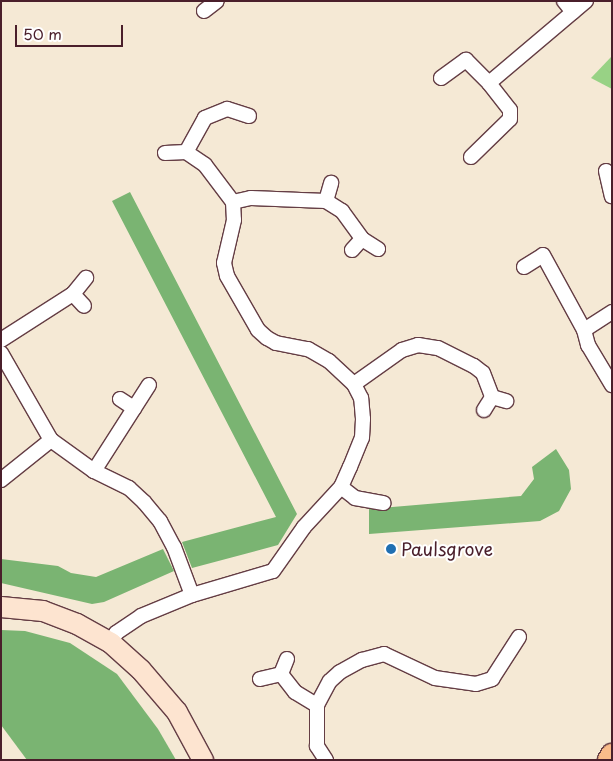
<!DOCTYPE html>
<html>
<head>
<meta charset="utf-8">
<style>
	body { margin:0 }
	#map { position:relative; width:613px; height:761px; overflow:hidden; background:#f5e9d5; font-family:"Playpen Sans",sans-serif }
	div>[style] { position:absolute }
	.green>* { inset:0; background:#98d285 }
	.forest>* { inset:0; background:#7ab472 }
	.roads { filter:drop-shadow(1px 0 #643d44) drop-shadow(-1px 0 #643d44) drop-shadow(0 1px #643d44) drop-shadow(0 -1px #643d44) }
	.street>* { height:14px; margin:-7px; padding:0 7px; transform-origin:7px; border-radius:7px; background:#fff }
	.secondary>* { height:20px; margin:-10px; padding:0 10px; transform-origin:10px; border-radius:10px; background:#fde4d0 }
	.primary>* { height:22px; margin:-11px; padding:0 11px; transform-origin:11px; border-radius:11px; background:#f9bc8a }
	.dots>* { width:14px; height:14px; translate:-50% -50%; box-sizing:border-box; border:2px solid #fff; border-radius:50% }
	span { translate:-50% -50%; white-space:nowrap; text-align:center; line-height:1.15; -webkit-text-stroke:4px #fff; paint-order:stroke }
	.poi-label { font-size:18px; color:#4a1f2b }
	.left { translate:0 -50%; text-align:left }
	.frame { position:absolute; inset:0; border:2px solid #4a1f2b; pointer-events:none }
	.scale { position:absolute; left:15px; top:25px; width:108px; height:22px; box-sizing:border-box; border:2px solid #4a1f2b; border-top:0; padding-left:6px; font-size:15px; line-height:18px; white-space:nowrap; color:#4a1f2b; -webkit-text-stroke:4px #fff; paint-order:stroke }
</style>
</head>
<body>
<div id="map">
	<div class="green">
		<i style="clip-path:polygon(612px 56px,612px 89px,591px 78px)"></i>
	</div>
	<div class="forest">
		<i style="clip-path:polygon(130px 192px,297px 514px,278px 545px,192px 568px,182px 542px,276px 517px,112px 201px)"></i>
		<i style="clip-path:polygon(556px 449px,569px 470px,571px 489px,559px 511px,540px 521px,369px 534px,369px 509px,521px 496px,534px 479px,532px 467px)"></i>
		<i style="clip-path:polygon(163px 549px,174px 571px,104px 602px,92px 604px,1px 583px,1px 559px,58px 566px,71px 573px,96px 577px)"></i>
		<i style="clip-path:polygon(1px 630px,25px 631px,70px 643px,117px 674px,158px 729px,176px 760px,27px 760px,1px 725px)"></i>
	</div>
	<div class="roads">
		<div class="street">
			<i style="left:564px;top:1px;width:14px;rotate:51deg"></i>
			<i style="left:204px;top:11px;width:16px;rotate:-38deg"></i>
			<i style="left:441px;top:78px;width:31px;rotate:-36deg"></i>
			<i style="left:466px;top:60px;width:33px;rotate:45deg"></i>
			<i style="left:249px;top:116px;width:23px;rotate:-162deg"></i>
			<i style="left:227px;top:109px;width:24px;rotate:158deg"></i>
			<i style="left:205px;top:118px;width:39px;rotate:119deg"></i>
			<i style="left:186px;top:152px;width:23px;rotate:34deg"></i>
			<i style="left:205px;top:165px;width:46px;rotate:52.9deg"></i>
			<i style="left:233px;top:202px;width:18px;rotate:87deg"></i>
			<i style="left:234px;top:220px;width:44px;rotate:103.1deg"></i>
			<i style="left:224px;top:263px;width:13px;rotate:77deg"></i>
			<i style="left:227px;top:276px;width:62px;rotate:60.1deg"></i>
			<i style="left:258px;top:330px;width:12px;rotate:42deg"></i>
			<i style="left:267px;top:338px;width:10px;rotate:29deg"></i>
			<i style="left:276px;top:343px;width:33px;rotate:11deg"></i>
			<i style="left:308px;top:349px;width:24px;rotate:30deg"></i>
			<i style="left:329px;top:361px;width:34px;rotate:43deg"></i>
			<i style="left:165px;top:153px;width:21px;rotate:-3deg"></i>
			<i style="left:471px;top:157px;width:54px;rotate:-44.3deg"></i>
			<i style="left:510px;top:119px;width:9px;rotate:-90deg"></i>
			<i style="left:510px;top:110px;width:34px;rotate:-128deg"></i>
			<i style="left:489px;top:83px;width:127px;rotate:-40.2deg"></i>
			<i style="left:606px;top:171px;width:26px;rotate:77deg"></i>
			<i style="left:326px;top:201px;width:19px;rotate:-74deg"></i>
			<i style="left:233px;top:202px;width:18px;rotate:-13deg"></i>
			<i style="left:251px;top:198px;width:75px;rotate:2.3deg"></i>
			<i style="left:326px;top:201px;width:19px;rotate:32deg"></i>
			<i style="left:342px;top:211px;width:34px;rotate:54deg"></i>
			<i style="left:362px;top:239px;width:19px;rotate:32deg"></i>
			<i style="left:352px;top:250px;width:15px;rotate:-48deg"></i>
			<i style="left:524px;top:267px;width:22px;rotate:-32deg"></i>
			<i style="left:543px;top:255px;width:85px;rotate:61.3deg"></i>
			<i style="left:73px;top:294px;width:16px;rotate:47deg"></i>
			<i style="left:612px;top:312px;width:33px;rotate:147deg"></i>
			<i style="left:584px;top:330px;width:16px;rotate:75deg"></i>
			<i style="left:588px;top:345px;width:47px;rotate:59deg"></i>
			<i style="left:1px;top:340px;width:85px;rotate:-32.6deg"></i>
			<i style="left:73px;top:294px;width:21px;rotate:-51deg"></i>
			<i style="left:1px;top:353px;width:100px;rotate:60.1deg"></i>
			<i style="left:120px;top:399px;width:17px;rotate:33deg"></i>
			<i style="left:484px;top:410px;width:15px;rotate:-58deg"></i>
			<i style="left:94px;top:471px;width:102px;rotate:-57.4deg"></i>
			<i style="left:1px;top:480px;width:64px;rotate:-38.7deg"></i>
			<i style="left:51px;top:440px;width:53px;rotate:35.8deg"></i>
			<i style="left:94px;top:471px;width:39px;rotate:26deg"></i>
			<i style="left:129px;top:488px;width:21px;rotate:43deg"></i>
			<i style="left:144px;top:502px;width:25px;rotate:50deg"></i>
			<i style="left:160px;top:521px;width:30px;rotate:62deg"></i>
			<i style="left:174px;top:547px;width:51px;rotate:69.4deg"></i>
			<i style="left:341px;top:487px;width:18px;rotate:38deg"></i>
			<i style="left:355px;top:498px;width:29px;rotate:10deg"></i>
			<i style="left:111px;top:643px;width:11px;rotate:-63deg"></i>
			<i style="left:116px;top:633px;width:30px;rotate:-34deg"></i>
			<i style="left:141px;top:616px;width:55px;rotate:-22.4deg"></i>
			<i style="left:192px;top:595px;width:84px;rotate:-16.5deg"></i>
			<i style="left:273px;top:571px;width:54px;rotate:-54.8deg"></i>
			<i style="left:304px;top:527px;width:54px;rotate:-47.2deg"></i>
			<i style="left:341px;top:487px;width:22px;rotate:-66deg"></i>
			<i style="left:350px;top:467px;width:31px;rotate:-68deg"></i>
			<i style="left:362px;top:438px;width:19px;rotate:-87deg"></i>
			<i style="left:363px;top:419px;width:21px;rotate:-95deg"></i>
			<i style="left:361px;top:398px;width:16px;rotate:-117deg"></i>
			<i style="left:354px;top:384px;width:59px;rotate:-35.3deg"></i>
			<i style="left:402px;top:350px;width:17px;rotate:-17deg"></i>
			<i style="left:418px;top:345px;width:20px;rotate:9deg"></i>
			<i style="left:438px;top:348px;width:40px;rotate:26.6deg"></i>
			<i style="left:474px;top:366px;width:11px;rotate:38deg"></i>
			<i style="left:483px;top:373px;width:26px;rotate:69deg"></i>
			<i style="left:492px;top:397px;width:15px;rotate:16deg"></i>
			<i style="left:287px;top:659px;width:16px;rotate:112deg"></i>
			<i style="left:281px;top:674px;width:23px;rotate:52deg"></i>
			<i style="left:295px;top:692px;width:26px;rotate:31deg"></i>
			<i style="left:260px;top:679px;width:22px;rotate:-13deg"></i>
			<i style="left:326px;top:760px;width:17px;rotate:-123deg"></i>
			<i style="left:317px;top:746px;width:41px;rotate:-90deg"></i>
			<i style="left:317px;top:705px;width:27px;rotate:-62deg"></i>
			<i style="left:330px;top:681px;width:13px;rotate:-42deg"></i>
			<i style="left:340px;top:672px;width:25px;rotate:-29deg"></i>
			<i style="left:362px;top:660px;width:23px;rotate:-15deg"></i>
			<i style="left:384px;top:654px;width:56px;rotate:25.2deg"></i>
			<i style="left:435px;top:678px;width:41px;rotate:8.3deg"></i>
			<i style="left:476px;top:684px;width:17px;rotate:-17deg"></i>
			<i style="left:492px;top:679px;width:50px;rotate:-57.3deg"></i>
		</div>
		<div class="secondary">
			<i style="left:1px;top:607px;width:42px;rotate:5.4deg"></i>
			<i style="left:43px;top:611px;width:36px;rotate:21deg"></i>
			<i style="left:77px;top:624px;width:39px;rotate:29deg"></i>
			<i style="left:111px;top:643px;width:40px;rotate:42deg"></i>
			<i style="left:141px;top:670px;width:55px;rotate:49.4deg"></i>
			<i style="left:177px;top:712px;width:55px;rotate:61.6deg"></i>
		</div>
		<div class="primary">
			<i style="left:609px;top:760px;width:6px;rotate:-59deg"></i>
		</div>
	</div>
	<div class="dots">
		<i style="left:391px;top:549px;background:#1f6fb2"></i>
	</div>
	<div class="poi-label">
		<span class="left" style="left:401px;top:549px">Paulsgrove</span>
	</div>
	<div class="frame"></div>
	<div class="scale">50 m</div>
</div>
</body>
</html>
